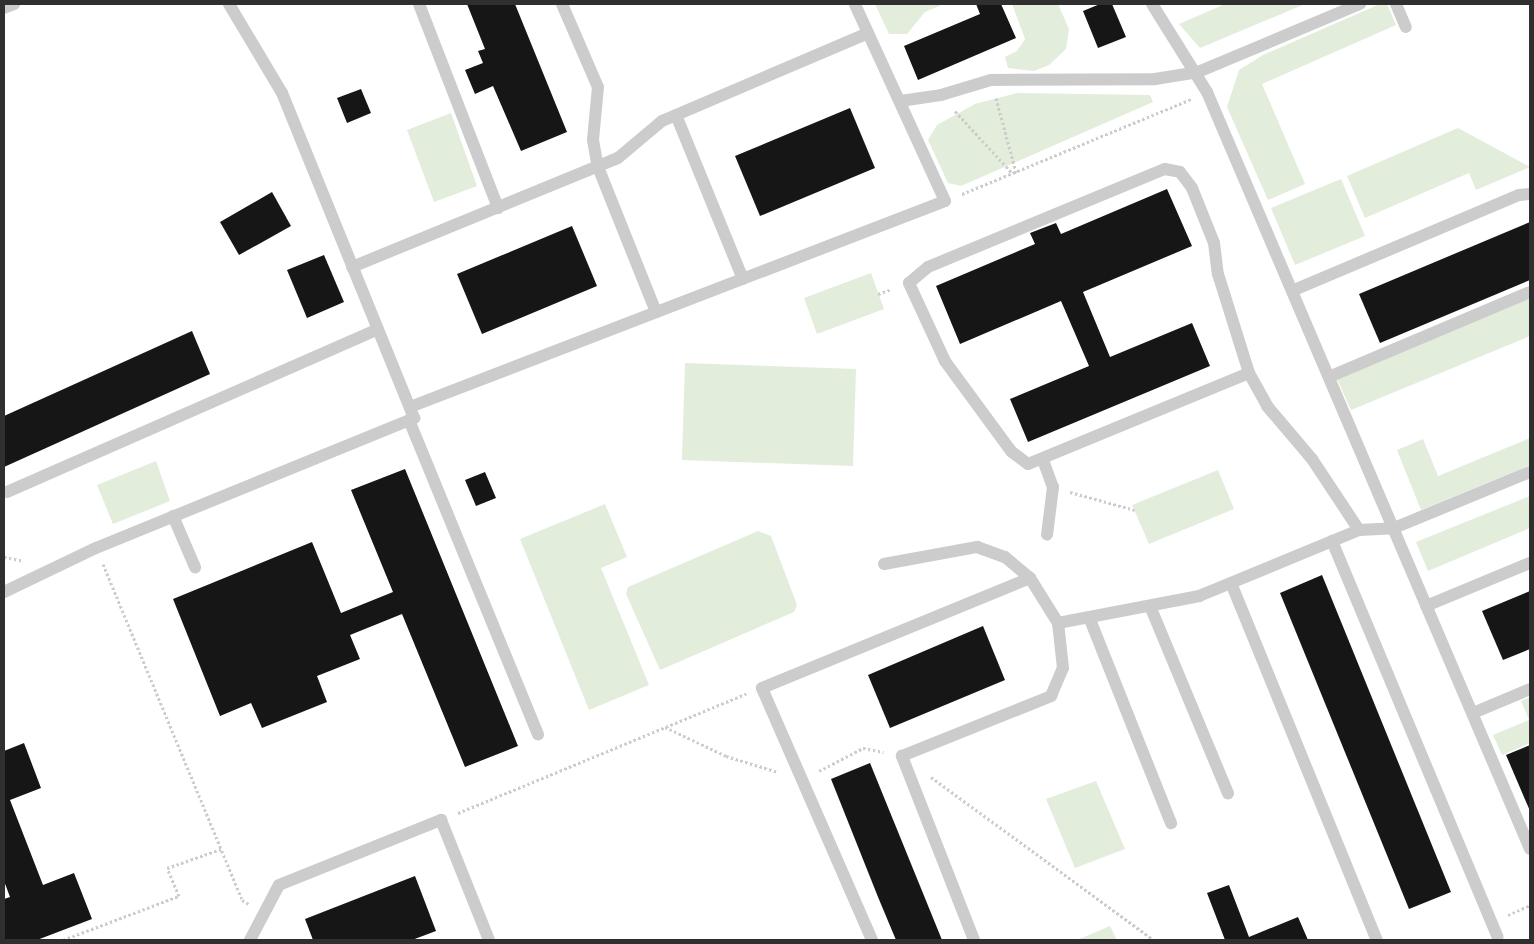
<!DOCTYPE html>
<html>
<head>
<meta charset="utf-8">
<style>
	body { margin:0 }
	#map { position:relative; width:1534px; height:944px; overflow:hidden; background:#fff; font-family:"DM Sans",sans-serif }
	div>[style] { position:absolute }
	.green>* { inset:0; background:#e2eddc }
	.building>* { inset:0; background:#161616 }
	.path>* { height:3px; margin-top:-1.5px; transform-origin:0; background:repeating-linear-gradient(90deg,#ccc 0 2.5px,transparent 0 5px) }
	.service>* { height:12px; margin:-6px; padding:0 6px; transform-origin:6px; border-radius:6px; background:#ccc }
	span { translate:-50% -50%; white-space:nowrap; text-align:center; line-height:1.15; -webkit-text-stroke:5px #fff; paint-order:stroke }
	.frame { position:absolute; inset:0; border:5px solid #2f2f2f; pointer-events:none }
</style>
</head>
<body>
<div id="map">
	<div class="green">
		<i style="clip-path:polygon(875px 4px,944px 4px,925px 12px,907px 34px,889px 34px)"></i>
		<i style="clip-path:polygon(1012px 4px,1058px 4px,1069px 29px,1066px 49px,1049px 65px,1034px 71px,1008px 68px,1005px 57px,1017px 51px,1025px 39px)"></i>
		<i style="clip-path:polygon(1225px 4px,1305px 4px,1200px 48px,1179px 24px)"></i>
		<i style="clip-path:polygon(1380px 4px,1387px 4px,1396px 25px,1262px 84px,1305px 184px,1268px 200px,1227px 107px,1239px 70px,1263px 55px)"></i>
		<i style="clip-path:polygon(1017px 93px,1150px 95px,1153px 102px,961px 186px,948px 183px,928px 140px,937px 125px,975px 104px)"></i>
		<i style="clip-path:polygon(451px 113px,477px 186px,434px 202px,407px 130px)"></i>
		<i style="clip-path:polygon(1458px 128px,1530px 167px,1476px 190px,1469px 173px,1365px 218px,1347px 176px)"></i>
		<i style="clip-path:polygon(1341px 179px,1365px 236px,1295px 265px,1271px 208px)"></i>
		<i style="clip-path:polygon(871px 273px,884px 309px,817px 334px,804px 298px)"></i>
		<i style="clip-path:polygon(1530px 298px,1530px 336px,1351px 410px,1337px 379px)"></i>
		<i style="clip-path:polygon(685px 363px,856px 369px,853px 466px,682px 460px)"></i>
		<i style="clip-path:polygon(1530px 438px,1530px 465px,1421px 510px,1397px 450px,1423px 439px,1438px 476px)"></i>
		<i style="clip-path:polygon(156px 461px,170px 501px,113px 524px,97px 485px)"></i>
		<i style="clip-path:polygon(1218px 470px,1234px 509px,1149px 544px,1132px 505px)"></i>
		<i style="clip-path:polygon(1530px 496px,1530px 528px,1428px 571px,1416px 542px)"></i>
		<i style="clip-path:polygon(605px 504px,627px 557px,601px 568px,649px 685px,589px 710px,520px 539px)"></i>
		<i style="clip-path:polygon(758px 531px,771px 536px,797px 605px,794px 612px,660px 670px,626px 594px,628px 587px)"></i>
		<i style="clip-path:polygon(1530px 697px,1530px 743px,1502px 755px,1493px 735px,1529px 720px,1521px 701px)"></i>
		<i style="clip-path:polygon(1096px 781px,1125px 849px,1075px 868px,1046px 799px)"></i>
		<i style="clip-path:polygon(1110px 926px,1117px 940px,1077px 940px)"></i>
	</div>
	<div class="building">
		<i style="clip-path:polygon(467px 4px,515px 4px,567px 132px,521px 151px,493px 86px,475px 94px,465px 70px,483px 63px,478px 51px,485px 49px)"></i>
		<i style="clip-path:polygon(976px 4px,1001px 4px,1016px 38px,918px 80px,904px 46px,980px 14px)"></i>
		<i style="clip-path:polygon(1100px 4px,1112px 4px,1126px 37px,1098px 48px,1083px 11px)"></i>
		<i style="clip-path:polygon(361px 89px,371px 113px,347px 123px,337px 98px)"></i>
		<i style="clip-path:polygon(850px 108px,875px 168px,760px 216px,735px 156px)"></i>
		<i style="clip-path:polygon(1167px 189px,1192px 246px,1083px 292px,1110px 357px,1192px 323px,1210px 366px,1028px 442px,1010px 399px,1089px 366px,1061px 301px,960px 344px,936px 286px,1035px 244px,1030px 233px,1056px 223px,1061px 234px)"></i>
		<i style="clip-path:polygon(272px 192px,291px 226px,239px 255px,220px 222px)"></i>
		<i style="clip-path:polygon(1530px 222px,1530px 280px,1380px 343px,1359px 294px)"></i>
		<i style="clip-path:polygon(572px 226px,597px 286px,482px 334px,457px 274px)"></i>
		<i style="clip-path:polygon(324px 255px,344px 302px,307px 318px,287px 270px)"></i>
		<i style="clip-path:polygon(192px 331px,210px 374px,4px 467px,4px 416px)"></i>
		<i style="clip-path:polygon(405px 469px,518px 746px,465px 767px,402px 614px,350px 635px,360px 659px,317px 676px,327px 702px,262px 728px,251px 703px,220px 716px,173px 599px,312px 542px,341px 613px,393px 592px,351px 490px)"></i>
		<i style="clip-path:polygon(485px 472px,496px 498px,476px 506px,465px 480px)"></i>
		<i style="clip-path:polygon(1322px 575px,1451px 892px,1409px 909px,1280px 593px)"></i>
		<i style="clip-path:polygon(1530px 591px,1530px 649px,1503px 660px,1482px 611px)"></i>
		<i style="clip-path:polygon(983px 626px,1005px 680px,890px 728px,868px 675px)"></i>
		<i style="clip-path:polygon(24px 743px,41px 788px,10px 800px,43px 885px,74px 873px,92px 919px,37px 940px,4px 940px,4px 899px,10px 897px,4px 881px,4px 751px)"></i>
		<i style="clip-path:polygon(1530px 745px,1530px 811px,1506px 755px)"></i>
		<i style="clip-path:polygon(870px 763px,942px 940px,896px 940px,878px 897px,831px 779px)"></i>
		<i style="clip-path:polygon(415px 876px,436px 931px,412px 940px,313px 940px,305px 919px)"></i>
		<i style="clip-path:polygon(1229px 885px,1249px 937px,1298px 917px,1308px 940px,1225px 940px,1207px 893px)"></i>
	</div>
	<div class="path">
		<i style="left:996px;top:98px;width:77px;rotate:74.9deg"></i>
		<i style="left:955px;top:111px;width:84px;rotate:47.4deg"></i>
		<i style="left:962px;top:194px;width:248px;rotate:-22.5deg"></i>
		<i style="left:878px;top:294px;width:15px;rotate:-20deg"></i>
		<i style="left:1070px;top:492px;width:67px;rotate:15.5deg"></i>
		<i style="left:4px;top:557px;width:20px;rotate:11deg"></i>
		<i style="left:103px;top:564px;width:364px;rotate:67.5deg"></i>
		<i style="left:242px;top:900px;width:8px;rotate:30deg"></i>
		<i style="left:665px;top:727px;width:68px;rotate:25.4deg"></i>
		<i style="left:726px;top:756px;width:54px;rotate:17.1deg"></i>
		<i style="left:819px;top:771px;width:50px;rotate:-27.6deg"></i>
		<i style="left:863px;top:748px;width:21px;rotate:11deg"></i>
		<i style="left:931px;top:777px;width:276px;rotate:36.2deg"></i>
		<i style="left:458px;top:813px;width:312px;rotate:-22.5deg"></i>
		<i style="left:1508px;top:915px;width:24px;rotate:-24deg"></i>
		<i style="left:63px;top:940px;width:124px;rotate:-20.8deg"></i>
		<i style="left:179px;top:896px;width:30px;rotate:-113deg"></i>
		<i style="left:167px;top:868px;width:57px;rotate:-19.4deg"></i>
	</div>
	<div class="service">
		<i style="left:419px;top:4px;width:219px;rotate:68.8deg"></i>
		<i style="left:562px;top:4px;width:90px;rotate:66.6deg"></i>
		<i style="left:598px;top:87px;width:53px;rotate:95.4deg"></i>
		<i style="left:593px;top:140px;width:27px;rotate:80deg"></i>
		<i style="left:598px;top:167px;width:156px;rotate:68.2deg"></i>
		<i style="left:1152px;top:4px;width:104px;rotate:58deg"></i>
		<i style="left:1207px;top:92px;width:823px;rotate:66.89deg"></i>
		<i style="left:1396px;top:4px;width:25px;rotate:67deg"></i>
		<i style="left:4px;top:8px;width:11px;rotate:-22deg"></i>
		<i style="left:900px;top:101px;width:41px;rotate:-8.3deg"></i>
		<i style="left:941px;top:95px;width:52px;rotate:-16.7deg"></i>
		<i style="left:991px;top:80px;width:164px;rotate:-0.3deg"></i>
		<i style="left:1155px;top:79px;width:44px;rotate:-9.2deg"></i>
		<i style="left:1198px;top:72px;width:176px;rotate:-22.8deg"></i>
		<i style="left:676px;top:115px;width:177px;rotate:67.8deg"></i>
		<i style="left:352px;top:267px;width:287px;rotate:-22.3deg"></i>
		<i style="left:618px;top:158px;width:57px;rotate:-40.1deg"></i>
		<i style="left:662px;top:121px;width:224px;rotate:-23.1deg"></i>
		<i style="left:1294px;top:290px;width:244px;rotate:-22.9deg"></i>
		<i style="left:1519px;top:195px;width:11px;rotate:-5deg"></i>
		<i style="left:1249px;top:373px;width:239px;rotate:157.6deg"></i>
		<i style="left:1028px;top:464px;width:21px;rotate:-143deg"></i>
		<i style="left:1011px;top:451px;width:112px;rotate:-126.3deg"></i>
		<i style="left:945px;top:361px;width:86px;rotate:-114.8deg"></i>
		<i style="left:909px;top:283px;width:25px;rotate:-40deg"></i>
		<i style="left:928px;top:267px;width:256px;rotate:-22.5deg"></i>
		<i style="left:1165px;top:169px;width:15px;rotate:11deg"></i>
		<i style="left:1180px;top:172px;width:20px;rotate:53deg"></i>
		<i style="left:1192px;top:188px;width:59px;rotate:68.2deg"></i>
		<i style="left:1214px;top:243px;width:31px;rotate:83deg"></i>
		<i style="left:1218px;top:274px;width:104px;rotate:72.6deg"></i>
		<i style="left:1249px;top:373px;width:38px;rotate:61deg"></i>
		<i style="left:1267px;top:406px;width:70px;rotate:49.7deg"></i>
		<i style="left:1312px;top:459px;width:85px;rotate:56.5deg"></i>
		<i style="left:1331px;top:376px;width:216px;rotate:-22.9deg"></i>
		<i style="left:410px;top:407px;width:573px;rotate:-21.06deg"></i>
		<i style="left:945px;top:201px;width:217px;rotate:-114.6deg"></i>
		<i style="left:409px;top:420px;width:340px;rotate:67.7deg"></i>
		<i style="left:1043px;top:460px;width:29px;rotate:70deg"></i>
		<i style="left:1053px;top:487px;width:48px;rotate:97.1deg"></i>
		<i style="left:7px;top:492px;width:405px;rotate:-23.7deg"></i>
		<i style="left:173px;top:516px;width:56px;rotate:66.7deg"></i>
		<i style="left:1332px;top:541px;width:429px;rotate:67.3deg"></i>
		<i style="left:884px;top:564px;width:95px;rotate:-10.4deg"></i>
		<i style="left:977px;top:547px;width:30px;rotate:20deg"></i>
		<i style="left:1005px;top:557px;width:33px;rotate:40deg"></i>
		<i style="left:1231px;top:583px;width:386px;rotate:67.8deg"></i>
		<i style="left:4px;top:592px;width:102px;rotate:-25.6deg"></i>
		<i style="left:96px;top:548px;width:344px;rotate:-22.2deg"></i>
		<i style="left:414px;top:418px;width:351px;rotate:-112.1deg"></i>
		<i style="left:282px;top:93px;width:104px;rotate:-120.8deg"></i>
		<i style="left:1150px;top:606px;width:203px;rotate:67.4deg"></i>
		<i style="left:1426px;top:606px;width:113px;rotate:-22.5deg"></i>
		<i style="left:1089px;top:617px;width:222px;rotate:68.3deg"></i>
		<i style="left:1473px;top:713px;width:62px;rotate:-22.8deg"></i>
		<i style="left:250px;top:940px;width:62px;rotate:-62.2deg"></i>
		<i style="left:279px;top:885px;width:175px;rotate:-21.9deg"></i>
		<i style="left:441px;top:820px;width:129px;rotate:68.2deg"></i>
		<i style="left:872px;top:940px;width:275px;rotate:-113.6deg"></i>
		<i style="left:762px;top:688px;width:290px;rotate:-22.3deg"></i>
		<i style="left:1030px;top:578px;width:53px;rotate:58.1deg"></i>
		<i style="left:1058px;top:623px;width:144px;rotate:-10.8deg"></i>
		<i style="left:1199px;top:596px;width:173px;rotate:-22.4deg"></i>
		<i style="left:1359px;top:530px;width:35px;rotate:-3deg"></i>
		<i style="left:1394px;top:528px;width:147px;rotate:-22.4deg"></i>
		<i style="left:974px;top:940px;width:198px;rotate:-111.4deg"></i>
		<i style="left:902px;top:756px;width:161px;rotate:-21.9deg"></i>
		<i style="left:1051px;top:696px;width:30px;rotate:-67deg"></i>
		<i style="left:1063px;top:668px;width:45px;rotate:-96.3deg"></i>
	</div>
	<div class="frame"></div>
</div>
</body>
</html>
